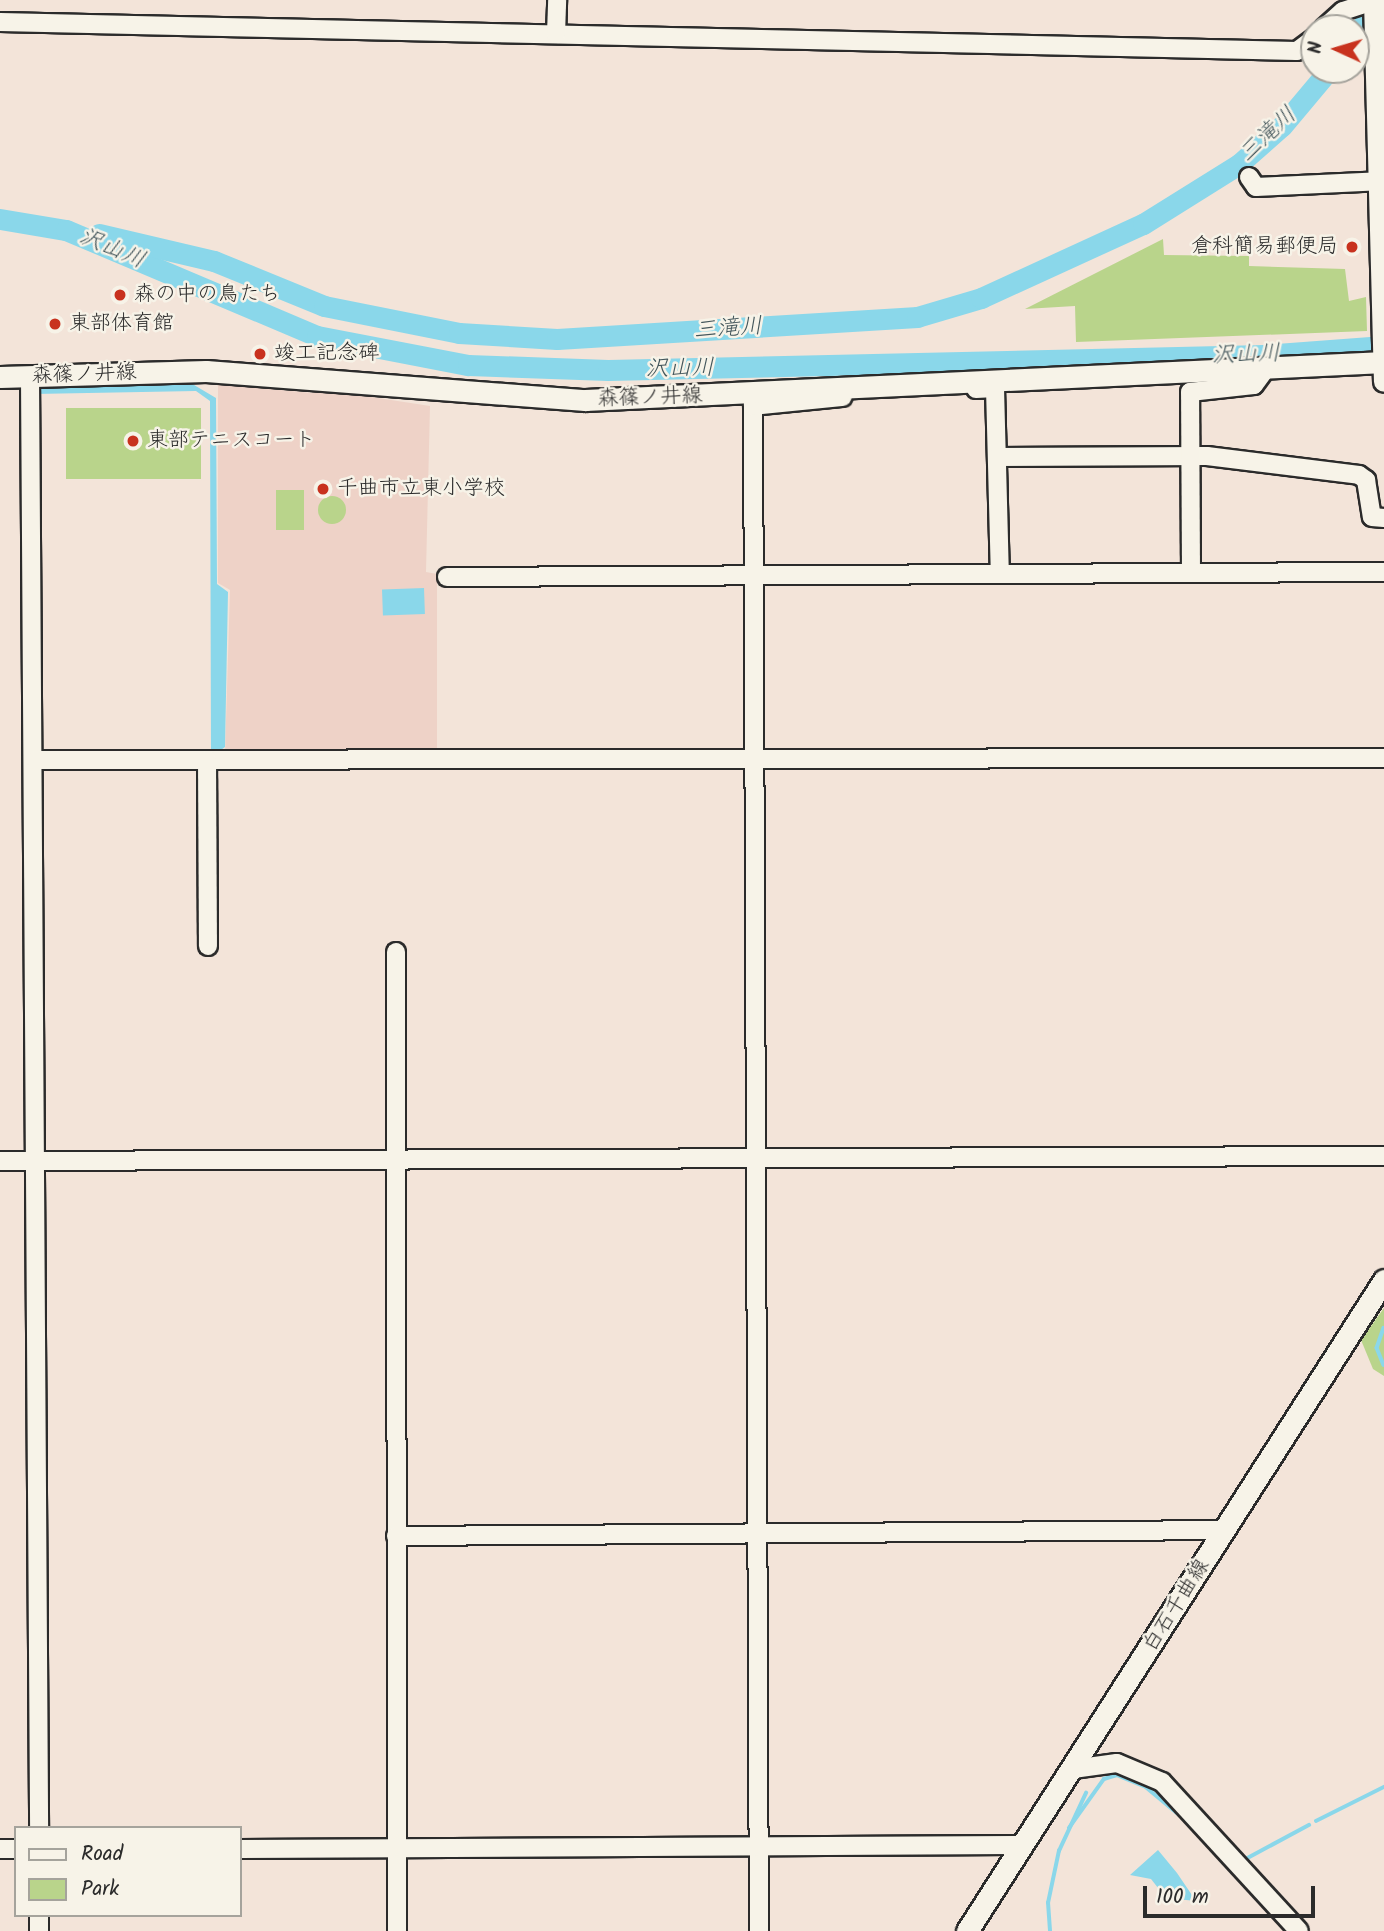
<!DOCTYPE html>
<meta charset="utf-8">
<style>
body{margin:0}
#map{position:relative;width:1384px;height:1931px;overflow:hidden;background:#f3e4d9;font-family:Kalam,"Klee One",sans-serif}
div>[style]{position:absolute}
.built>*{inset:0;background:#eed2c7}
.green>*{inset:0;background:#b9d48b;transform-origin:0 0}
.round{border-radius:50%}
.water>*{inset:0;background:#8ad7ea;transform-origin:0 0}
.stream>*{height:3.5px;margin:-1.75px;padding:0 1.75px;transform-origin:1.75px;border-radius:1.75px;background:#8ad7ea}
.river>*{height:21px;margin:-10.5px;padding:0 10.5px;transform-origin:10.5px;border-radius:10.5px;background:#8ad7ea}
.roads{filter:drop-shadow(2px 0 #2b2b2b) drop-shadow(-2px 0 #2b2b2b) drop-shadow(0 2px #2b2b2b) drop-shadow(0 -2px #2b2b2b)}
.minor>*{height:18px;margin:-9px;padding:0 9px;transform-origin:9px;border-radius:9px;background:#f7f3e8}
.major>*{height:21px;margin:-10.5px;padding:0 10.5px;transform-origin:10.5px;border-radius:10.5px;background:#f7f3e8}
.dots>*{width:19px;height:19px;translate:-50% -50%;box-sizing:border-box;border:4px solid #f7f3e8;border-radius:50%}
span{translate:-50% -50%;white-space:nowrap;text-align:center;line-height:1.15;-webkit-text-stroke:5px #f7f3e8;paint-order:stroke}
.poi-label{font-size:21px;color:#2b2b2b}
.right{translate:-100% -50%;text-align:right}
.left{translate:0 -50%;text-align:left}
.street-label{font-size:21px;color:#2b2b2b}
.water-label{font-size:23px;color:#43565b;font-style:italic}
.legend{position:absolute;left:14px;top:1826px;width:228px;height:91px;box-sizing:border-box;background:#f7f3e8;border:2px solid #a5a39c;margin:0;padding:9px 12px;list-style:none;font-size:21px;color:#2b2b2b}
.legend li{display:flex;align-items:center;gap:14px;height:35px}
.legend b{width:35px;border:2px solid #a5a39c}
.north{position:absolute;left:1300px;top:14px;width:70px;height:70px;box-sizing:border-box;background:#f7f3e8;border:2px solid #a5a39c;border-radius:50%;rotate:274deg;font-size:19px;font-weight:700;line-height:28px;text-align:center;color:#2b2b2b}
.north::after{content:'';display:block;margin:auto;width:24px;height:32px;background:#c8321e;clip-path:polygon(50% 0,100% 100%,50% 72%,0 100%)}
.scale{position:absolute;left:1143px;top:1886px;width:172px;height:32px;box-sizing:border-box;border:4px solid #2b2b2b;border-top:0;padding-left:9px;font-size:21px;line-height:24px;white-space:nowrap;color:#2b2b2b;-webkit-text-stroke:5px #f7f3e8;paint-order:stroke}
</style>
<div id="map">
<div class="built">
<i style="clip-path:polygon(218px 384px,312px 393px,313px 388px,430px 406px,426px 572px,437px 574px,437px 751px,225px 755px,230px 590px,218px 583px)"></i>
</div>
<div class="green">
<i style="clip-path:polygon(1163px 239px,1164px 255px,1249px 256px,1249px 266px,1345px 269px,1349px 301px,1366px 297px,1367px 331px,1076px 342px,1075px 306px,1025px 309px)"></i>
<i style="left:66px;top:408px;width:135px;height:71px"></i>
<i style="left:276px;top:490px;width:28px;height:40px"></i>
<i class="round" style="left:318px;top:496px;width:28px;height:28px"></i>
<i style="clip-path:polygon(1384px 1308px,1384px 1376px,1373px 1369px,1361px 1340px)"></i>
</div>
<div class="water">
<i style="clip-path:polygon(189px 382px,216px 398px,217px 584px,228px 592px,225px 747px,211px 757px,210px 401px,196px 391px,34px 394px,45px 386px)"></i>
<i style="left:424px;top:588px;width:26px;height:42px;rotate:88deg"></i>
<i style="clip-path:polygon(1158px 1850px,1177px 1873px,1196px 1901px,1166px 1898px,1151px 1879px,1130px 1875px)"></i>
</div>
<div class="stream">
<i style="left:1384px;top:1328px;width:21px;rotate:109deg"></i>
<i style="left:1377px;top:1348px;width:18px;rotate:68deg"></i>
<i style="left:1316px;top:1821px;width:76px;rotate:-26.6deg"></i>
<i style="left:1069px;top:1828px;width:60px;rotate:-54.5deg"></i>
<i style="left:1104px;top:1779px;width:14px;rotate:-17deg"></i>
<i style="left:1117px;top:1775px;width:31px;rotate:22deg"></i>
<i style="left:1146px;top:1787px;width:53px;rotate:39.7deg"></i>
<i style="left:1242px;top:1861px;width:76px;rotate:-28.2deg"></i>
<i style="left:1050px;top:1931px;width:28px;rotate:-94deg"></i>
<i style="left:1048px;top:1903px;width:53px;rotate:-78.1deg"></i>
<i style="left:1059px;top:1851px;width:64px;rotate:-65deg"></i>
</div>
<div class="river">
<i style="left:1356px;top:35px;width:40px;rotate:-55.1deg"></i>
<i style="left:0;top:219px;width:67px;rotate:9.5deg"></i>
<i style="left:66px;top:230px;width:272px;rotate:22.9deg"></i>
<i style="left:317px;top:336px;width:154px;rotate:10.9deg"></i>
<i style="left:468px;top:365px;width:140px;rotate:2deg"></i>
<i style="left:608px;top:370px;width:656px;rotate:-1.31deg"></i>
<i style="left:1264px;top:355px;width:120px;rotate:-4.3deg"></i>
<i style="left:99px;top:234px;width:118px;rotate:13.2deg"></i>
<i style="left:214px;top:261px;width:119px;rotate:22.2deg"></i>
<i style="left:324px;top:306px;width:138px;rotate:11.3deg"></i>
<i style="left:459px;top:333px;width:98px;rotate:3.5deg"></i>
<i style="left:557px;top:339px;width:361px;rotate:-3.5deg"></i>
<i style="left:917px;top:317px;width:67px;rotate:-16.5deg"></i>
<i style="left:981px;top:298px;width:178px;rotate:-24.6deg"></i>
<i style="left:1143px;top:224px;width:113px;rotate:-32deg"></i>
<i style="left:1239px;top:164px;width:57px;rotate:-41.5deg"></i>
<i style="left:1282px;top:126px;width:73px;rotate:-50deg"></i>
</div>
<div class="roads">
<div class="minor">
<i style="left:0;top:22px;width:1297px;rotate:1.28deg"></i>
<i style="left:1297px;top:51px;width:21px;rotate:-37deg"></i>
<i style="left:1324px;top:28px;width:25px;rotate:-42deg"></i>
<i style="left:1343px;top:11px;width:33px;rotate:-18deg"></i>
<i style="left:556px;top:34px;width:34px;rotate:-88deg"></i>
<i style="left:1249px;top:177px;width:12px;rotate:55deg"></i>
<i style="left:1256px;top:187px;width:128px;rotate:-2.7deg"></i>
<i style="left:30px;top:377px;width:1451px;rotate:89.64deg"></i>
<i style="left:976px;top:389px;width:19px;rotate:-3deg"></i>
<i style="left:995px;top:388px;width:186px;rotate:88.5deg"></i>
<i style="left:753px;top:393px;width:1538px;rotate:89.78deg"></i>
<i style="left:753px;top:406px;width:90px;rotate:-5.7deg"></i>
<i style="left:997px;top:457px;width:210px;rotate:-0.3deg"></i>
<i style="left:1207px;top:456px;width:153px;rotate:7.1deg"></i>
<i style="left:1359px;top:475px;width:9px;rotate:36deg"></i>
<i style="left:1366px;top:480px;width:37px;rotate:81deg"></i>
<i style="left:1372px;top:517px;width:12px;rotate:5deg"></i>
<i style="left:1191px;top:572px;width:180px;rotate:-90.3deg"></i>
<i style="left:1190px;top:392px;width:64px;rotate:-6.2deg"></i>
<i style="left:1254px;top:385px;width:19px;rotate:-54deg"></i>
<i style="left:447px;top:577px;width:937px;rotate:-0.31deg"></i>
<i style="left:36px;top:760px;width:1348px;rotate:-0.09deg"></i>
<i style="left:207px;top:760px;width:186px;rotate:89.7deg"></i>
<i style="left:396px;top:952px;width:979px;rotate:89.94deg"></i>
<i style="left:0;top:1161px;width:1384px;rotate:-0.21deg"></i>
<i style="left:396px;top:1536px;width:830px;rotate:-0.41deg"></i>
<i style="left:1073px;top:1769px;width:44px;rotate:-7.8deg"></i>
<i style="left:1117px;top:1763px;width:49px;rotate:22.9deg"></i>
<i style="left:1162px;top:1782px;width:202px;rotate:47.4deg"></i>
<i style="left:0;top:1849px;width:16px"></i>
<i style="left:240px;top:1849px;width:782px;rotate:-0.29deg"></i>
<i style="left:39px;top:1931px;width:16px;rotate:-90deg"></i>
</div>
<div class="major">
<i style="left:1374px;top:0;width:381px;rotate:88.5deg"></i>
<i style="left:0;top:377px;width:206px;rotate:-1.7deg"></i>
<i style="left:206px;top:371px;width:380px;rotate:4.4deg"></i>
<i style="left:585px;top:400px;width:800px;rotate:-2.72deg"></i>
<i style="left:967px;top:1931px;width:773px;rotate:-57.36deg"></i>
</div>
</div>
<div class="dots">
<i style="left:1352px;top:247px;background:#c8321e"></i>
<i style="left:120px;top:295px;background:#c8321e"></i>
<i style="left:55px;top:324px;background:#c8321e"></i>
<i style="left:260px;top:354px;background:#c8321e"></i>
<i style="left:133px;top:441px;background:#c8321e"></i>
<i style="left:323px;top:489px;background:#c8321e"></i>
</div>
<div class="poi-label">
<span class="right" style="left:1338px;top:247px">倉科簡易郵便局</span>
<span class="left" style="left:134px;top:295px">森の中の鳥たち</span>
<span class="left" style="left:69px;top:324px">東部体育館</span>
<span class="left" style="left:274px;top:354px">竣工記念碑</span>
<span class="left" style="left:147px;top:441px">東部テニスコート</span>
<span class="left" style="left:337px;top:489px">千曲市立東小学校</span>
</div>
<div class="street-label">
<span style="left:84px;top:375px;rotate:-2deg">森篠ノ井線</span>
<span style="left:650px;top:398px;rotate:-2deg">森篠ノ井線</span>
<span style="left:1177px;top:1606px;rotate:-58deg">白石千曲線</span>
</div>
<div class="water-label">
<span style="left:1268px;top:135px;rotate:-43deg">三滝川</span>
<span style="left:112px;top:249px;rotate:23deg">沢山川</span>
<span style="left:728px;top:329px;rotate:-4deg">三滝川</span>
<span style="left:1246px;top:355px;rotate:-2deg">沢山川</span>
<span style="left:680px;top:369px;rotate:-1deg">沢山川</span>
</div>
<ul class="legend">
<li><b style="height:9px;background:#f7f3e8"></b>Road</li>
<li><b style="height:19px;background:#b9d48b"></b>Park</li>
</ul>
<div class="north">N</div>
<div class="scale">100 m</div>
</div>
